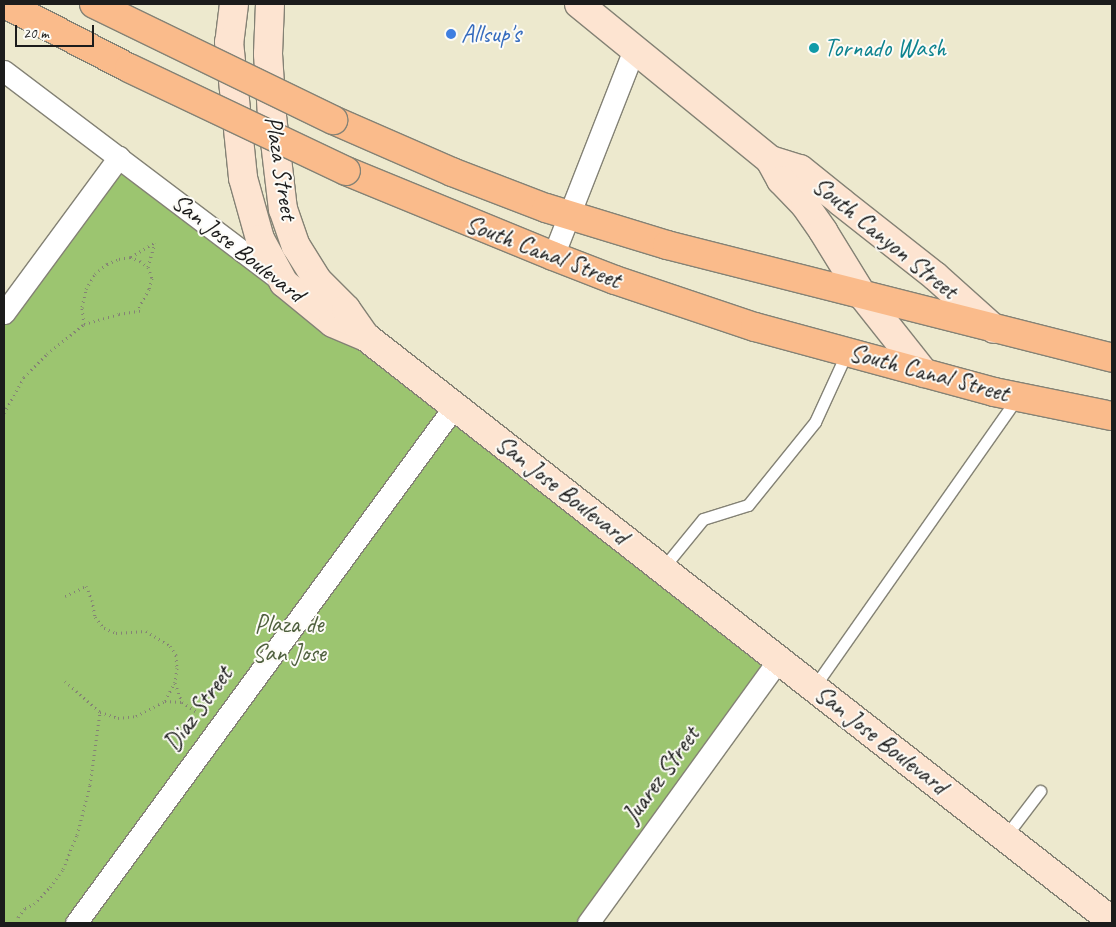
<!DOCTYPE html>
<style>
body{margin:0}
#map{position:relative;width:1116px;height:927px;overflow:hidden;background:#ede9ce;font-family:Caveat,sans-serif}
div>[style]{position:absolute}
.green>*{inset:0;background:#9cc570}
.path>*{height:3px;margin-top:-1.5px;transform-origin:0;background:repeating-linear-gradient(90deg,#848275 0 1px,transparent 0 5px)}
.roads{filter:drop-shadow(1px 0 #848275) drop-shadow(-1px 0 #848275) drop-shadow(0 1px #848275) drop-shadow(0 -1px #848275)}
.lane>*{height:11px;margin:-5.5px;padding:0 5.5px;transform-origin:5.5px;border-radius:5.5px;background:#fff}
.street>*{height:21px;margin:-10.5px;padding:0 10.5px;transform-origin:10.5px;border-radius:10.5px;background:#fff}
.secondary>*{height:28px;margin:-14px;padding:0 14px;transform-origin:14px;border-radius:14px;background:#fde4d1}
.highway>*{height:28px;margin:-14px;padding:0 14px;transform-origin:14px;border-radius:14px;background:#fabb8b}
.bridges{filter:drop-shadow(1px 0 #848275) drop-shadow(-1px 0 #848275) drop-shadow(0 1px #848275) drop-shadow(0 -1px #848275)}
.highway-bridge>*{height:28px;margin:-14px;padding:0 14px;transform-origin:14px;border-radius:14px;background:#fabb8b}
.dots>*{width:14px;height:14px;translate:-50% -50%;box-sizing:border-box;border:2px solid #fdfcf7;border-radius:50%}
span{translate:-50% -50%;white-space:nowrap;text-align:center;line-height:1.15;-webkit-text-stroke:4px #fdfcf7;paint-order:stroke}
.shop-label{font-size:25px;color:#366cbe}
.left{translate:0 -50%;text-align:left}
.culture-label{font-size:25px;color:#0d838f}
.street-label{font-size:25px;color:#1c1c1c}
.park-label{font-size:25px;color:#4f603e}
.frame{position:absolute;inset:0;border:5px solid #1c1c1c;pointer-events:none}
.scale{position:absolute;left:15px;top:25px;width:79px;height:22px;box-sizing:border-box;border:2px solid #1c1c1c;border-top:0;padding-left:6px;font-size:15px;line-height:18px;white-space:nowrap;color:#1c1c1c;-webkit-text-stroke:4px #fdfcf7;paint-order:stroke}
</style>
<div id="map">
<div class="green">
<i style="clip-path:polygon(119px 157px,779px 659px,588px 923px,4px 923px,4px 313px)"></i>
</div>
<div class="path">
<i style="left:131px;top:257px;width:28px;rotate:-32deg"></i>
<i style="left:148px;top:267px;width:25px;rotate:-74deg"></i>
<i style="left:84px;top:324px;width:17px;rotate:-97deg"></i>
<i style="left:82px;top:307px;width:18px;rotate:-77deg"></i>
<i style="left:86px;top:289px;width:17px;rotate:-59deg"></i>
<i style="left:95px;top:274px;width:16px;rotate:-40deg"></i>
<i style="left:107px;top:264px;width:13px;rotate:-23deg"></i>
<i style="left:119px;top:259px;width:11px;rotate:-10deg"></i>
<i style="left:130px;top:257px;width:11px;rotate:22deg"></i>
<i style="left:140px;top:261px;width:10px;rotate:37deg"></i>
<i style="left:148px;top:267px;width:12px;rotate:70deg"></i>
<i style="left:152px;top:278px;width:11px;rotate:105deg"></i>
<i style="left:149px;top:289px;width:25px;rotate:119deg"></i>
<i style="left:4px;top:413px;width:41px;rotate:-60.9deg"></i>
<i style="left:24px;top:377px;width:33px;rotate:-45deg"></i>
<i style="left:47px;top:354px;width:48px;rotate:-39deg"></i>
<i style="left:84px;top:324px;width:36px;rotate:-16deg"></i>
<i style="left:119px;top:314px;width:25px;rotate:-9deg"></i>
<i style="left:65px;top:596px;width:23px;rotate:-25deg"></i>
<i style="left:86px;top:586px;width:15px;rotate:67deg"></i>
<i style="left:92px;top:600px;width:17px;rotate:80deg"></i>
<i style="left:95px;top:617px;width:14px;rotate:51deg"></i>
<i style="left:104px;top:628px;width:13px;rotate:23deg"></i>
<i style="left:116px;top:633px;width:30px;rotate:-4deg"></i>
<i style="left:146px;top:631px;width:28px;rotate:32deg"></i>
<i style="left:170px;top:646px;width:11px;rotate:56deg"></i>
<i style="left:176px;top:655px;width:13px;rotate:86deg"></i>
<i style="left:177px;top:668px;width:14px;rotate:98deg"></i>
<i style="left:175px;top:682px;width:21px;rotate:118deg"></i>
<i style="left:65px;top:681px;width:47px;rotate:41.5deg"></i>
<i style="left:100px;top:712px;width:19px;rotate:18deg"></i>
<i style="left:118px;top:718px;width:18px;rotate:-6deg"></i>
<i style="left:136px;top:716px;width:33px;rotate:-27deg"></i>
<i style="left:165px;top:701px;width:17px;rotate:3deg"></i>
<i style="left:182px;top:702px;width:18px;rotate:34deg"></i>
<i style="left:175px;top:683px;width:20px;rotate:70deg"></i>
<i style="left:18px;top:923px;width:6px;rotate:-90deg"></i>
<i style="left:18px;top:917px;width:11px;rotate:-52deg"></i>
<i style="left:25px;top:908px;width:10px;rotate:-24deg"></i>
<i style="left:34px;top:904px;width:23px;rotate:-47deg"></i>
<i style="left:50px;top:887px;width:22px;rotate:-54deg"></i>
<i style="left:63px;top:869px;width:37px;rotate:-68deg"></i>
<i style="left:77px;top:835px;width:52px;rotate:-75.4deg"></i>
<i style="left:90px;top:785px;width:74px;rotate:-82.2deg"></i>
</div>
<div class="roads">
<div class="lane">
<i style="left:663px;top:568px;width:63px;rotate:-50.8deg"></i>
<i style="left:703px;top:519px;width:47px;rotate:-17.3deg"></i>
<i style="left:748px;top:505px;width:107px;rotate:-51.1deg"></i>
<i style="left:815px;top:422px;width:77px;rotate:-65.4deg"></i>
<i style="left:814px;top:687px;width:353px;rotate:-54.9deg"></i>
<i style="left:1005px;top:837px;width:58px;rotate:-52.7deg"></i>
</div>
<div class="street">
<i style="left:4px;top:71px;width:345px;rotate:37.1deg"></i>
<i style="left:553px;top:256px;width:222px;rotate:-68.6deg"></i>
<i style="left:4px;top:313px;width:194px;rotate:-53.6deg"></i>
<i style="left:76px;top:923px;width:640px;rotate:-53.78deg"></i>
<i style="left:588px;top:923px;width:326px;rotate:-54.1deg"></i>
</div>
<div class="secondary">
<i style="left:234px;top:4px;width:38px;rotate:97deg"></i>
<i style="left:229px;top:42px;width:137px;rotate:84.1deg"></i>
<i style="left:243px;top:178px;width:63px;rotate:74.4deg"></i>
<i style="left:260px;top:239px;width:50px;rotate:61.4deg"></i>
<i style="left:284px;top:283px;width:63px;rotate:39.2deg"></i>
<i style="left:333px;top:323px;width:36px;rotate:23deg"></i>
<i style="left:366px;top:337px;width:947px;rotate:38.06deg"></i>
<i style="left:270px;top:4px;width:50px;rotate:92.3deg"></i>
<i style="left:268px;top:54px;width:62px;rotate:86.3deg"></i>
<i style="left:272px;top:116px;width:94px;rotate:83.3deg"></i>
<i style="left:283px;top:209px;width:39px;rotate:71deg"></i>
<i style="left:296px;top:246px;width:40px;rotate:58deg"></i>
<i style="left:317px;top:280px;width:41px;rotate:45deg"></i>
<i style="left:346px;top:309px;width:33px;rotate:55deg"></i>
<i style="left:579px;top:4px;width:247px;rotate:39.2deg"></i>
<i style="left:770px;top:160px;width:31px;rotate:17deg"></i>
<i style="left:800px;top:169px;width:53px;rotate:38.8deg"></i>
<i style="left:841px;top:202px;width:120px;rotate:38.2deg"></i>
<i style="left:935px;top:276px;width:79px;rotate:41.9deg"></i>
<i style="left:770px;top:160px;width:23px;rotate:61deg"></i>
<i style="left:781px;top:180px;width:35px;rotate:46deg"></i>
<i style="left:805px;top:205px;width:32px;rotate:55deg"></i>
<i style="left:823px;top:231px;width:76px;rotate:58.4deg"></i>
<i style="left:863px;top:296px;width:98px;rotate:51.6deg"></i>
</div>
<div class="highway">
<i style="left:333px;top:120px;width:130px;rotate:23.6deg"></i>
<i style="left:452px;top:172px;width:101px;rotate:21deg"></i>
<i style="left:546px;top:208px;width:127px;rotate:17deg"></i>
<i style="left:667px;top:245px;width:459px;rotate:14.2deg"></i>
<i style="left:346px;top:171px;width:224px;rotate:22.3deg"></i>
<i style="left:553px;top:256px;width:66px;rotate:21.2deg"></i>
<i style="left:615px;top:280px;width:148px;rotate:18.6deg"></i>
<i style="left:755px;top:327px;width:248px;rotate:15.2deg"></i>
<i style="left:994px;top:392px;width:120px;rotate:11.5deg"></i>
</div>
</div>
<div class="bridges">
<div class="highway-bridge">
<i style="left:5px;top:4px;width:140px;rotate:27.3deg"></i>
<i style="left:129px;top:68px;width:240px;rotate:25.4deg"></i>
<i style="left:94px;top:4px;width:266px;rotate:25.9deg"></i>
</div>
</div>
<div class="dots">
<i style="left:451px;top:34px;background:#3f7fe0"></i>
<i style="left:814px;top:48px;background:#0f9aa8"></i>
</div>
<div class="shop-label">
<span class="left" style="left:461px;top:34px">Allsup's</span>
</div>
<div class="culture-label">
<span class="left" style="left:824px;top:48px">Tornado Wash</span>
</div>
<div class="street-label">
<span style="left:281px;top:168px;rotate:81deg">Plaza Street</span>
<span style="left:885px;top:238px;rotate:39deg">South Canyon Street</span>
<span style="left:238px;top:248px;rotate:38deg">San Jose Boulevard</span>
<span style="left:543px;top:252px;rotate:21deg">South Canal Street</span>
<span style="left:929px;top:373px;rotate:15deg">South Canal Street</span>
<span style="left:562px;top:490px;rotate:38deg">San Jose Boulevard</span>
<span style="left:198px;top:709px;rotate:-54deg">Diaz Street</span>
<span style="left:881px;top:740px;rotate:38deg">San Jose Boulevard</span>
<span style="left:661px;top:775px;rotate:-54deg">Juarez Street</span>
</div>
<div class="park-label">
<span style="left:289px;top:639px">Plaza de<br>San Jose</span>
</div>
<div class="frame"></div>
<div class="scale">20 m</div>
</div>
